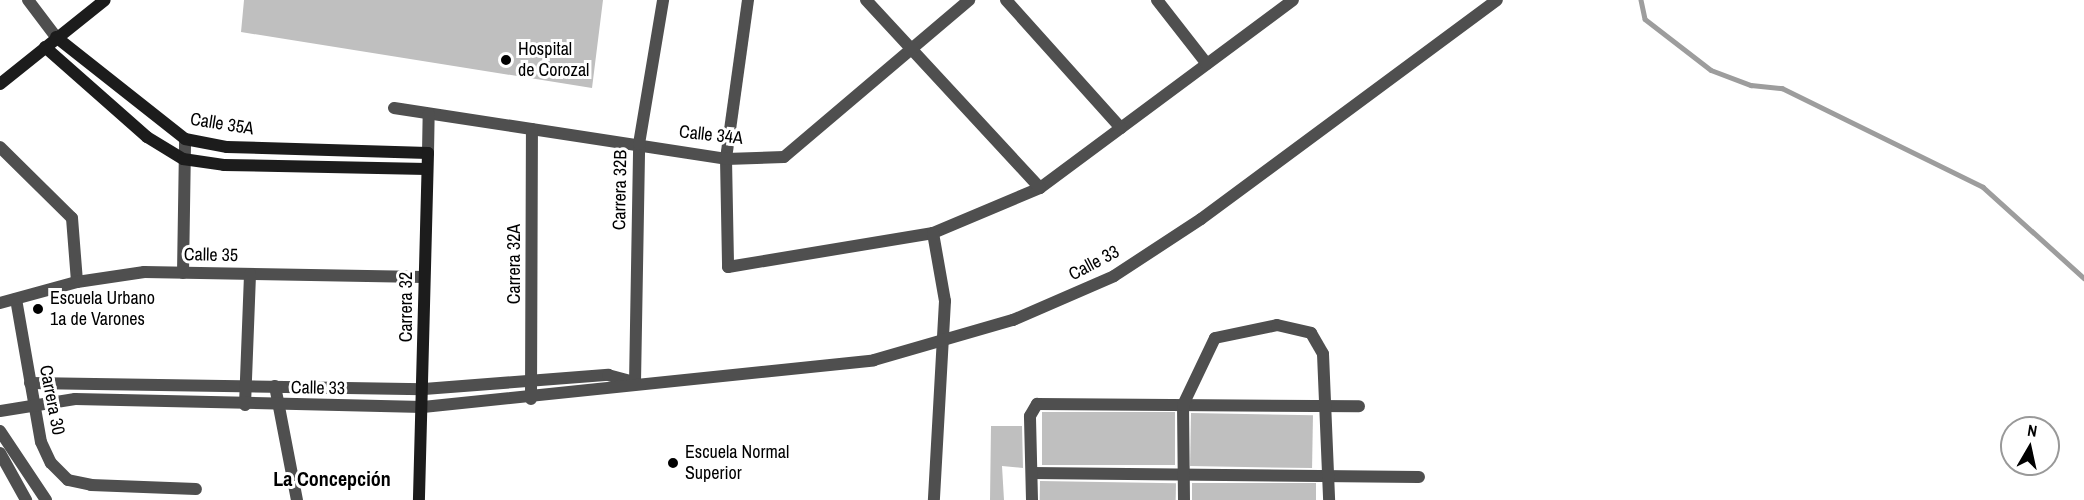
<!DOCTYPE html>
<meta charset="utf-8">
<style>
body{margin:0}
#map{position:relative;width:2084px;height:500px;overflow:hidden;background:#fff;font-family:"Archivo Narrow",sans-serif}
div>[style]{position:absolute}
.stream>*{height:4.5px;margin:-2.25px;padding:0 2.25px;transform-origin:2.25px;border-radius:2.25px;background:#9d9d9d}
.building>*{inset:0;background:#bfbfbf;transform-origin:0 0}
.street>*{height:12px;margin:-6px;padding:0 6px;transform-origin:6px;border-radius:6px;background:#4f4f4f}
.secondary>*{height:12px;margin:-6px;padding:0 6px;transform-origin:6px;border-radius:6px;background:#1c1c1c}
.dots>*{width:16px;height:16px;translate:-50% -50%;box-sizing:border-box;border:3px solid #fff;border-radius:50%}
span{translate:-50% -50%;white-space:nowrap;text-align:center;line-height:1.15;-webkit-text-stroke:6px #fff;paint-order:stroke}
.poi-label{font-size:18px;color:#000}
.left{translate:0 -50%;text-align:left}
.street-label{font-size:18px;color:#000}
.neighbourhood-label{font-size:20px;color:#000;font-weight:700}
.north{position:absolute;left:2000px;top:416px;width:60px;height:60px;box-sizing:border-box;background:#fff;border:2px solid #999;border-radius:50%;rotate:9deg;font-size:16px;font-weight:700;line-height:24px;text-align:center;color:#000}
.north::after{content:'';display:block;margin:auto;width:21px;height:27px;background:#000;clip-path:polygon(50% 0,100% 100%,50% 72%,0 100%)}
</style>
<div id="map">
<div class="stream">
<i style="left:1641px;top:0;width:19px;rotate:78deg"></i>
<i style="left:1645px;top:19px;width:83px;rotate:37.7deg"></i>
<i style="left:1711px;top:70px;width:43px;rotate:20.6deg"></i>
<i style="left:1751px;top:85px;width:31px;rotate:6deg"></i>
<i style="left:1782px;top:88px;width:224px;rotate:26.2deg"></i>
<i style="left:1983px;top:187px;width:136px;rotate:42deg"></i>
</div>
<div class="building">
<i style="clip-path:polygon(244px 0,603px 0,592px 88px,241px 32px)"></i>
<i style="left:1042px;top:412px;width:133px;height:53px"></i>
<i style="left:1191px;top:413px;width:122px;height:53px;rotate:1deg"></i>
<i style="clip-path:polygon(991px 426px,1022px 426px,1023px 468px,1002px 466px,1004px 500px,990px 500px)"></i>
<i style="left:1040px;top:481px;width:136px;height:19px;rotate:1deg"></i>
<i style="left:1192px;top:483px;width:124px;height:17px"></i>
</div>
<div class="street">
<i style="left:28px;top:0;width:46px;rotate:52.9deg"></i>
<i style="left:748px;top:0;width:161px;rotate:97.9deg"></i>
<i style="left:726px;top:159px;width:108px;rotate:88.9deg"></i>
<i style="left:728px;top:267px;width:208px;rotate:-9.4deg"></i>
<i style="left:933px;top:233px;width:116px;rotate:-22.8deg"></i>
<i style="left:1040px;top:188px;width:315px;rotate:-36.6deg"></i>
<i style="left:866px;top:0;width:256px;rotate:47.2deg"></i>
<i style="left:1006px;top:0;width:172px;rotate:48.1deg"></i>
<i style="left:1157px;top:0;width:81px;rotate:52deg"></i>
<i style="left:394px;top:108px;width:336px;rotate:8.7deg"></i>
<i style="left:726px;top:159px;width:58px;rotate:-2deg"></i>
<i style="left:784px;top:157px;width:243px;rotate:-40.3deg"></i>
<i style="left:0;top:147px;width:101px;rotate:44.6deg"></i>
<i style="left:72px;top:218px;width:64px;rotate:85.5deg"></i>
<i style="left:428px;top:153px;width:39px;rotate:-89deg"></i>
<i style="left:933px;top:233px;width:69px;rotate:80deg"></i>
<i style="left:945px;top:301px;width:199px;rotate:93.2deg"></i>
<i style="left:183px;top:273px;width:134px;rotate:-89.1deg"></i>
<i style="left:16px;top:299px;width:145px;rotate:80.1deg"></i>
<i style="left:41px;top:442px;width:23px;rotate:65deg"></i>
<i style="left:51px;top:463px;width:24px;rotate:45deg"></i>
<i style="left:68px;top:480px;width:24px;rotate:12deg"></i>
<i style="left:91px;top:485px;width:105px;rotate:2.2deg"></i>
<i style="left:0;top:303px;width:80px;rotate:-15.3deg"></i>
<i style="left:77px;top:282px;width:68px;rotate:-8.5deg"></i>
<i style="left:144px;top:272px;width:280px;rotate:1deg"></i>
<i style="left:30px;top:383px;width:394px;rotate:0.9deg"></i>
<i style="left:424px;top:389px;width:185px;rotate:-4.4deg"></i>
<i style="left:608px;top:375px;width:27px;rotate:15deg"></i>
<i style="left:635px;top:383px;width:239px;rotate:-89deg"></i>
<i style="left:639px;top:144px;width:146px;rotate:-80.5deg"></i>
<i style="left:275px;top:386px;width:116px;rotate:79.1deg"></i>
<i style="left:531px;top:399px;width:270px;rotate:-89.8deg"></i>
<i style="left:245px;top:405px;width:131px;rotate:-87.8deg"></i>
<i style="left:0;top:411px;width:76px;rotate:-9.1deg"></i>
<i style="left:75px;top:399px;width:348px;rotate:1.3deg"></i>
<i style="left:423px;top:407px;width:453px;rotate:-5.9deg"></i>
<i style="left:874px;top:360px;width:145px;rotate:-16.1deg"></i>
<i style="left:1013px;top:320px;width:110px;rotate:-23.5deg"></i>
<i style="left:1114px;top:276px;width:104px;rotate:-33.2deg"></i>
<i style="left:1201px;top:219px;width:368px;rotate:-36.5deg"></i>
<i style="left:0;top:431px;width:83px;rotate:56.3deg"></i>
<i style="left:0;top:453px;width:54px;rotate:61deg"></i>
<i style="left:1032px;top:473px;width:387px;rotate:0.6deg"></i>
<i style="left:1032px;top:500px;width:84px;rotate:-91.4deg"></i>
<i style="left:1030px;top:416px;width:14px;rotate:-60deg"></i>
<i style="left:1037px;top:404px;width:322px;rotate:0.4deg"></i>
<i style="left:1184px;top:500px;width:95px;rotate:-90.6deg"></i>
<i style="left:1183px;top:405px;width:74px;rotate:-64.5deg"></i>
<i style="left:1215px;top:338px;width:63px;rotate:-11.8deg"></i>
<i style="left:1277px;top:325px;width:35px;rotate:13deg"></i>
<i style="left:1311px;top:333px;width:24px;rotate:60deg"></i>
<i style="left:1323px;top:354px;width:146px;rotate:87.6deg"></i>
</div>
<div class="secondary">
<i style="left:56px;top:37px;width:164px;rotate:38.3deg"></i>
<i style="left:185px;top:139px;width:43px;rotate:10.8deg"></i>
<i style="left:227px;top:147px;width:201px;rotate:1.7deg"></i>
<i style="left:428px;top:153px;width:347px;rotate:91.5deg"></i>
<i style="left:45px;top:47px;width:136px;rotate:41.4deg"></i>
<i style="left:147px;top:137px;width:42px;rotate:31.4deg"></i>
<i style="left:183px;top:159px;width:41px;rotate:8.3deg"></i>
<i style="left:224px;top:165px;width:203px;rotate:1.1deg"></i>
<i style="left:0;top:84px;width:134px;rotate:-38.7deg"></i>
</div>
<div class="dots">
<i style="left:506px;top:60px;background:#000"></i>
<i style="left:38px;top:309px;background:#000"></i>
<i style="left:673px;top:463px;background:#000"></i>
</div>
<div class="poi-label">
<span class="left" style="left:518px;top:60px">Hospital<br>de Corozal</span>
<span class="left" style="left:50px;top:309px">Escuela Urbano<br>1a de Varones</span>
<span class="left" style="left:685px;top:463px">Escuela Normal<br>Superior</span>
</div>
<div class="street-label">
<span style="left:222px;top:124px;rotate:9deg">Calle 35A</span>
<span style="left:711px;top:135px;rotate:6deg">Calle 34A</span>
<span style="left:620px;top:190px;rotate:-89deg">Carrera 32B</span>
<span style="left:211px;top:255px;rotate:1deg">Calle 35</span>
<span style="left:1094px;top:263px;rotate:-28deg">Calle 33</span>
<span style="left:514px;top:264px;rotate:-90deg">Carrera 32A</span>
<span style="left:406px;top:307px;rotate:-90deg">Carrera 32</span>
<span style="left:318px;top:388px;rotate:1deg">Calle 33</span>
<span style="left:52px;top:400px;rotate:79deg">Carrera 30</span>
</div>
<div class="neighbourhood-label">
<span style="left:332px;top:478px">La Concepción</span>
</div>
<div class="north">N</div>
</div>
